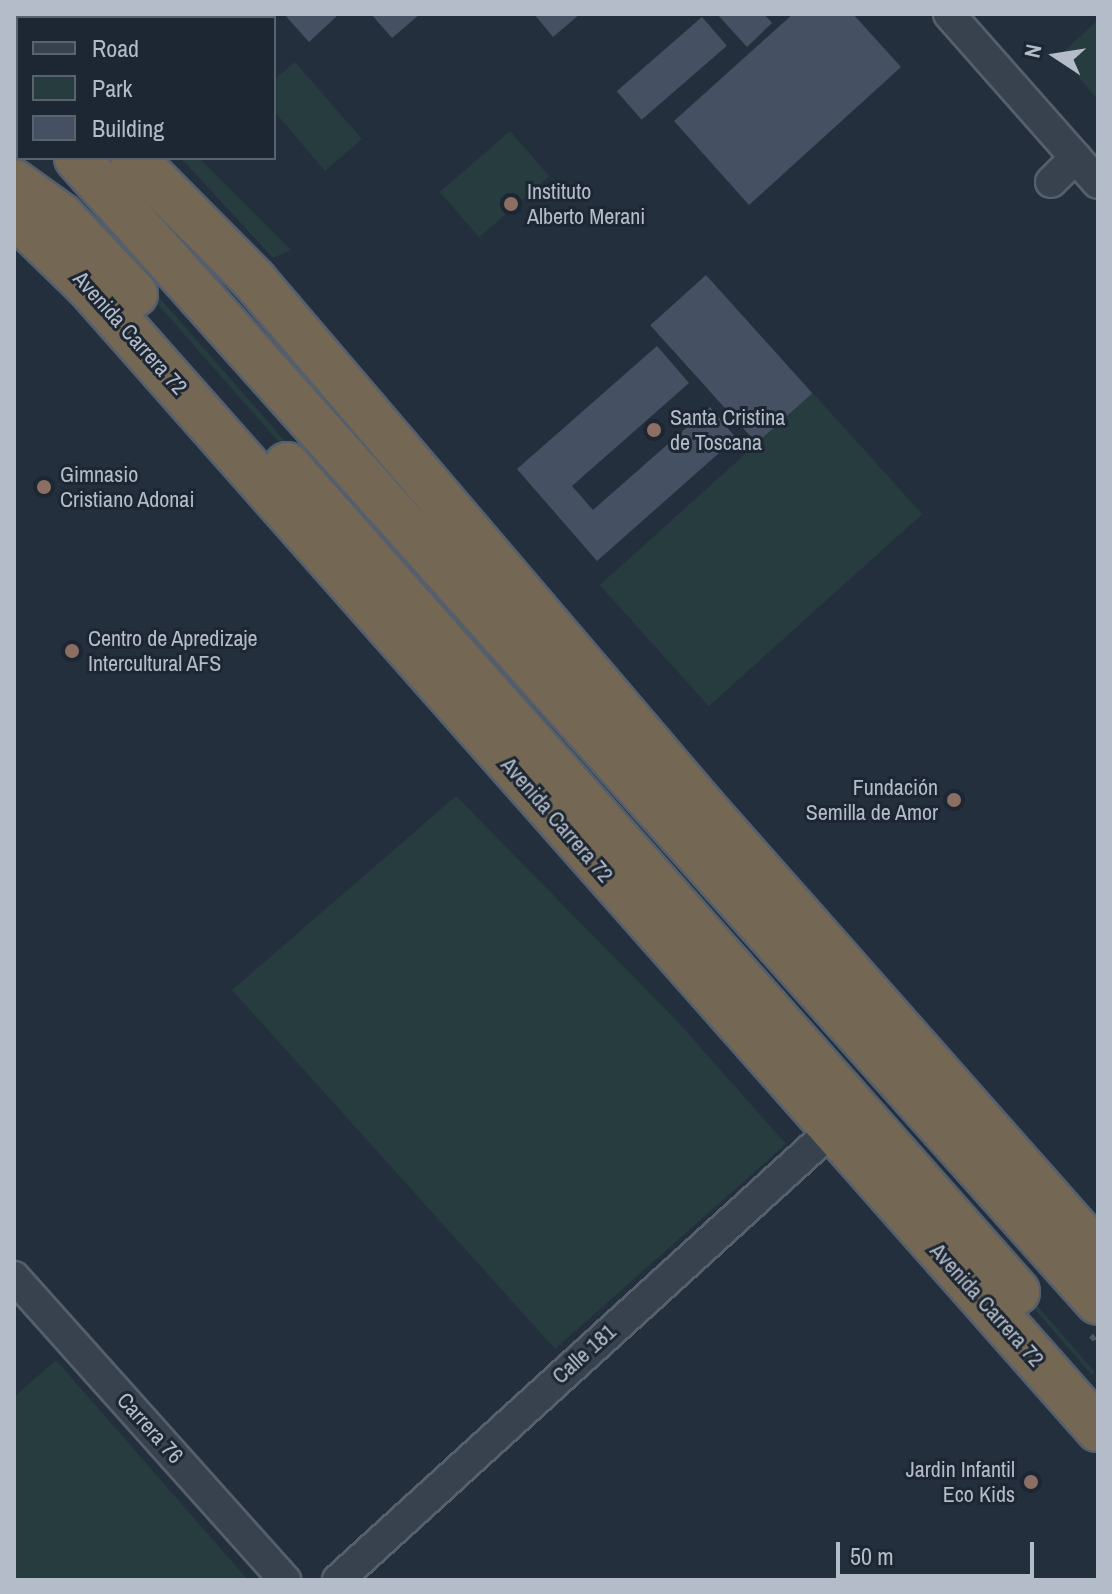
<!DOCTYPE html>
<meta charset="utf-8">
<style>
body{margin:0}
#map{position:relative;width:1112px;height:1594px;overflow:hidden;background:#242f3e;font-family:"Archivo Narrow",sans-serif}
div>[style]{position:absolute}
.green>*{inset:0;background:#263c3f;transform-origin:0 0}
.building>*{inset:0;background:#455162;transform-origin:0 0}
.path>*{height:5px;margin-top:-2.5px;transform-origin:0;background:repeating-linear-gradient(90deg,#44595c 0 6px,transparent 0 12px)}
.roads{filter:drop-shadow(2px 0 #565f6c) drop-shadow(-2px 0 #565f6c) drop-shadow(0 2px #565f6c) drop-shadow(0 -2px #565f6c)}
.minor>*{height:30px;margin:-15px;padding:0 15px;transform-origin:15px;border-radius:15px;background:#38414e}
.highway>*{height:44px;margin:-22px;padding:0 22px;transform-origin:22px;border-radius:22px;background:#746855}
.dots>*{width:22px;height:22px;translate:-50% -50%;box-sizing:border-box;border:4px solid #1d2633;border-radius:50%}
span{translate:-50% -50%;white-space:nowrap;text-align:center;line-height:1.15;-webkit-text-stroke:6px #1d2633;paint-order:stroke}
.poi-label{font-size:22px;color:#b4bcc9}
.left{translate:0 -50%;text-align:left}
.right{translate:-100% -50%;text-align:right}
.street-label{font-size:22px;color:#b4bcc9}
.frame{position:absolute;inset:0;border:16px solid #b4bcc9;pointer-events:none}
.legend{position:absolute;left:16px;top:16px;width:260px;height:144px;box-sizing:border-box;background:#1d2633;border:2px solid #59626f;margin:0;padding:10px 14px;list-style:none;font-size:24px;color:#b4bcc9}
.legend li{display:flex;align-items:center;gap:16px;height:40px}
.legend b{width:40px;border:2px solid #59626f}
.north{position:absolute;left:1016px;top:16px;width:80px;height:80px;-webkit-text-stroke:6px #1d2633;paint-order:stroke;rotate:282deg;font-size:22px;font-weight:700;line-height:32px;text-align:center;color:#b4bcc9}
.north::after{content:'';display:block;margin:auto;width:28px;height:36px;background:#b4bcc9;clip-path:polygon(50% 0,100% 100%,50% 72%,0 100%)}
.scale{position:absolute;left:836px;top:1542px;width:198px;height:36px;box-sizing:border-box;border:4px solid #b4bcc9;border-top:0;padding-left:10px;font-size:24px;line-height:28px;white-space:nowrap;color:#b4bcc9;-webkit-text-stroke:6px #1d2633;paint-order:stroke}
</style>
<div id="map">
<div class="green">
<i style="clip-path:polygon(1098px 20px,1098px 100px,1060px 55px)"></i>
<i style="clip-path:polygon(295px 62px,362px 139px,325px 171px,274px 111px,274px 80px)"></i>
<i style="left:510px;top:131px;width:60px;height:93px;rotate:49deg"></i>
<i style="clip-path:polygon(98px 158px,107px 158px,157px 205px,742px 875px,739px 878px,152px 208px)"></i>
<i style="clip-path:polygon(181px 158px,199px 158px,291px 250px,273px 258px)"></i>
<i style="clip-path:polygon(103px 233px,697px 912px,693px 914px,97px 235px)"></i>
<i style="left:813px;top:393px;width:163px;height:287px;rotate:48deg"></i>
<i style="clip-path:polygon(456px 796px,677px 1021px,786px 1144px,555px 1349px,232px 990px)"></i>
<i style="left:707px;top:926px;width:591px;height:4px;rotate:49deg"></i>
<i style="clip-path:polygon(56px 1360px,248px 1580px,19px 1580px,14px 1574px,14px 1397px)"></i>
</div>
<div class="building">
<i style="clip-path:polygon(284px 14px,339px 14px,309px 42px)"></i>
<i style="clip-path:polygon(371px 14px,420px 14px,392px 38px)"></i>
<i style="clip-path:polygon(534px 14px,580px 14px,553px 37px)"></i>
<i style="clip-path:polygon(717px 14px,764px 14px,772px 23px,747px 47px)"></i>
<i style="clip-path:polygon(793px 14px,853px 14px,901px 67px,749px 205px,674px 121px)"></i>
<i style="left:702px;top:17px;width:38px;height:113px;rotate:49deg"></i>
<i style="left:706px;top:275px;width:159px;height:75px;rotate:48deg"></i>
<i style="clip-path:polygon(657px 346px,689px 383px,572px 486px,593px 510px,710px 407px,736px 438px,597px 561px,517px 469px)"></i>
</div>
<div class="path">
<i style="left:1091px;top:1335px;width:11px;rotate:49deg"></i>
</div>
<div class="roads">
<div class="minor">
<i style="left:949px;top:14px;width:225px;rotate:48.6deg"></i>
<i style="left:1051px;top:182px;width:35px;rotate:-45deg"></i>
<i style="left:14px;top:1277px;width:407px;rotate:48.2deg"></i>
<i style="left:338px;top:1580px;width:668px;rotate:-42.33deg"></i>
</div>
<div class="highway">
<i style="left:14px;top:107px;width:5px;rotate:37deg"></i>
<i style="left:77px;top:158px;width:1533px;rotate:48.25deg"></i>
<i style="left:133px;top:158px;width:172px;rotate:45.2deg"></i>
<i style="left:254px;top:280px;width:694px;rotate:49.56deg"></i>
<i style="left:704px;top:808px;width:595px;rotate:48.54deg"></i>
<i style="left:14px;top:182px;width:57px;rotate:35.7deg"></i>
<i style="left:60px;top:215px;width:109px;rotate:46.5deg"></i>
<i style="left:14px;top:214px;width:105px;rotate:44.2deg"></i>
<i style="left:89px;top:287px;width:1524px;rotate:48.54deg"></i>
<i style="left:287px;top:465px;width:1103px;rotate:48.56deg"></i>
</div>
</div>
<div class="dots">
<i style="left:511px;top:204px;background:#8d6e63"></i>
<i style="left:654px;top:430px;background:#8d6e63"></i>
<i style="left:44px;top:487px;background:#8d6e63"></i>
<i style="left:72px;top:651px;background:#8d6e63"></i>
<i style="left:954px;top:800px;background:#8d6e63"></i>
<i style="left:1031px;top:1482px;background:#8d6e63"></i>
</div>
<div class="poi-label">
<span class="left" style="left:527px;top:204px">Instituto<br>Alberto Merani</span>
<span class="left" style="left:670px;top:430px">Santa Cristina<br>de Toscana</span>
<span class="left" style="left:60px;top:487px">Gimnasio<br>Cristiano Adonai</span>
<span class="left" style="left:88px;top:651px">Centro de Apredizaje<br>Intercultural AFS</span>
<span class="right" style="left:938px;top:800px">Fundación<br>Semilla de Amor</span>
<span class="right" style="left:1015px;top:1482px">Jardin Infantil<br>Eco Kids</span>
</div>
<div class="street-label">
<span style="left:130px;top:333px;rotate:48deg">Avenida Carrera 72</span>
<span style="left:557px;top:820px;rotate:49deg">Avenida Carrera 72</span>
<span style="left:987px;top:1305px;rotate:48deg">Avenida Carrera 72</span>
<span style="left:584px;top:1354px;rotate:-42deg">Calle 181</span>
<span style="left:150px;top:1428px;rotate:48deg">Carrera 76</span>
</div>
<div class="frame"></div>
<ul class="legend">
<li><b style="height:10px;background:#38414e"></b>Road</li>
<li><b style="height:22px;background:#263c3f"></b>Park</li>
<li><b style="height:22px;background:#455162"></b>Building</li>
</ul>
<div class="north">N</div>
<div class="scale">50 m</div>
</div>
